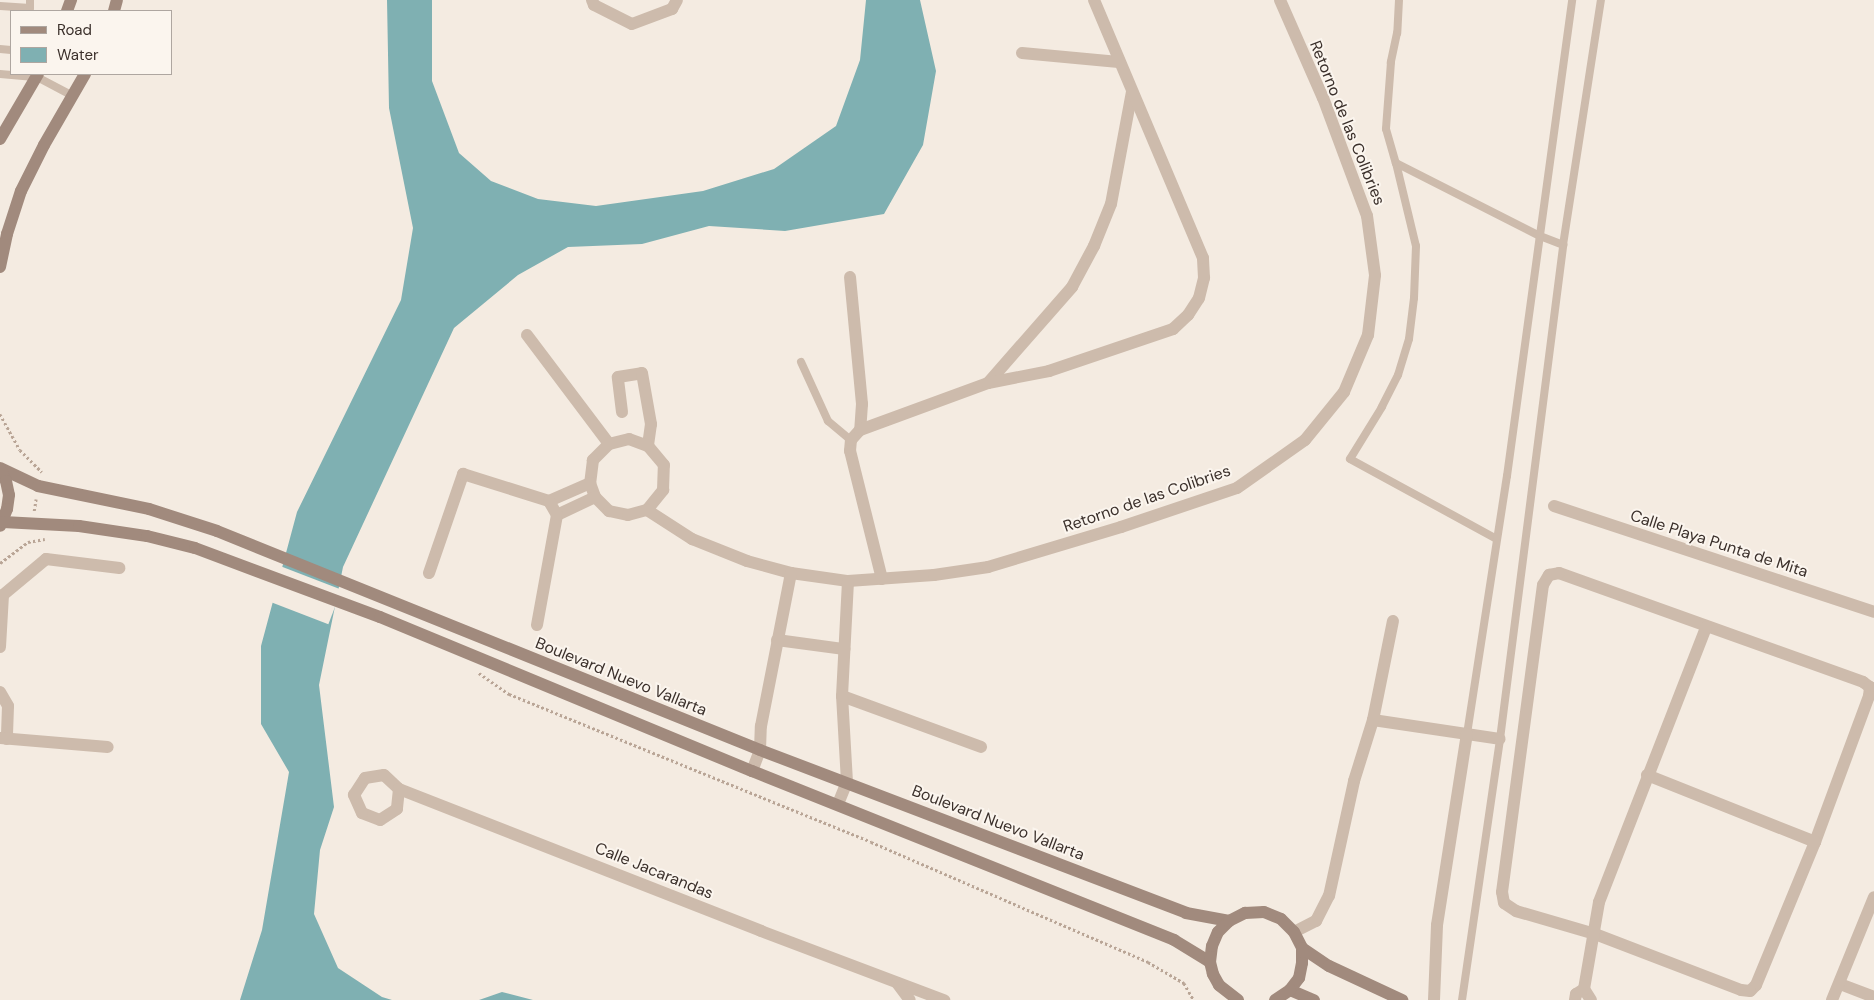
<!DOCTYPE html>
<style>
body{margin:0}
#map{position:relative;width:1874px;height:1000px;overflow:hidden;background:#f4ebe1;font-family:"DM Sans",sans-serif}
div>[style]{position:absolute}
.water>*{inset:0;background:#7fb0b2}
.pier>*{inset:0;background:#f4ebe1;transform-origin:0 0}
.path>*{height:2.5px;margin-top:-1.25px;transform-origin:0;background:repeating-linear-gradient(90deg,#b9a596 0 2.5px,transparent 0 5px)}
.lane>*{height:8px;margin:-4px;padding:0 4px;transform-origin:4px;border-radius:4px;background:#cdbbac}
.street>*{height:12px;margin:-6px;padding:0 6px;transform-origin:6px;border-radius:6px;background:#cdbbac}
.secondary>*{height:12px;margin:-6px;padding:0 6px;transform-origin:6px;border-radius:6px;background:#a18a7d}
span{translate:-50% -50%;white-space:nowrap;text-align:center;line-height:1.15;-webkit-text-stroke:4px #fbf5ee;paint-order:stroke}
.street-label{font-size:16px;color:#3b302b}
.legend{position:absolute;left:10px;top:10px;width:162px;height:65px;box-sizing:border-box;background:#fbf5ee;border:1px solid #aea6a0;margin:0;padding:6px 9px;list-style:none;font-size:15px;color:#3b302b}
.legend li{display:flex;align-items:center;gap:10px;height:25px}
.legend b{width:25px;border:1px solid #aea6a0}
</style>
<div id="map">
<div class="water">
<i style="clip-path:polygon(387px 0,432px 0,432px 81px,459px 153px,491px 181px,538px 199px,596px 206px,703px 191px,774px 169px,836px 126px,860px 60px,866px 0,920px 0,936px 71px,923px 145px,884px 214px,785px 231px,709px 226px,642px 244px,568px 247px,518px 275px,454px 328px,343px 567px,319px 685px,334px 807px,320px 850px,314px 914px,338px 968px,382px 997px,392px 1000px,240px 1000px,262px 930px,289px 772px,261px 724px,261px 646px,297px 512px,401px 300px,413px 228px,389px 108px)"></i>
<i style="clip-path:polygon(502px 992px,533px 1000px,534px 1000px,479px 1000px)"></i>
</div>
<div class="pier">
<i style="left:280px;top:566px;width:66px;height:37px;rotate:21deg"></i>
</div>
<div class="path">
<i style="left:0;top:414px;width:41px;rotate:60.9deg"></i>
<i style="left:20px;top:450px;width:31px;rotate:45deg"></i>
<i style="left:34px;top:511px;width:12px;rotate:-81deg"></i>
<i style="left:0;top:563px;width:35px;rotate:-37deg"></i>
<i style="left:28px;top:542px;width:17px;rotate:-10deg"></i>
<i style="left:479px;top:673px;width:37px;rotate:35deg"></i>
<i style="left:509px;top:694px;width:391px;rotate:22.2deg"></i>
<i style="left:871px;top:842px;width:302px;rotate:23.4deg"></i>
<i style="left:1148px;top:962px;width:42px;rotate:30.3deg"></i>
<i style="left:1184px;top:983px;width:20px;rotate:60deg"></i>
</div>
<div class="lane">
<i style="left:1399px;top:0;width:33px;rotate:93deg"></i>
<i style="left:1397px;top:33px;width:30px;rotate:102deg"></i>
<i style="left:1391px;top:62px;width:67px;rotate:94.3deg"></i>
<i style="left:1386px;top:129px;width:35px;rotate:74deg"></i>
<i style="left:1396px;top:163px;width:85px;rotate:76.5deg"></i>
<i style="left:1416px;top:246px;width:52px;rotate:92.2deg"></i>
<i style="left:1414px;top:298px;width:41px;rotate:97deg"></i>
<i style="left:1409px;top:339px;width:38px;rotate:107deg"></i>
<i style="left:1398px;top:375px;width:36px;rotate:117deg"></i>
<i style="left:1382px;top:407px;width:61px;rotate:121.6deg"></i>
<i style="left:1350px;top:459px;width:167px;rotate:28.6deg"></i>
<i style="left:0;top:6px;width:30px;rotate:4deg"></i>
<i style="left:30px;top:8px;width:8px;rotate:-90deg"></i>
<i style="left:0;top:49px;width:11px;rotate:5deg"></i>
<i style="left:0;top:74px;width:37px;rotate:5deg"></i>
<i style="left:37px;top:77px;width:41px;rotate:27.8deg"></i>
<i style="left:1396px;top:163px;width:161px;rotate:26.9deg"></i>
<i style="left:1540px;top:236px;width:25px;rotate:21deg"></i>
<i style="left:801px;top:362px;width:65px;rotate:65.4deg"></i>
<i style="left:828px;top:421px;width:30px;rotate:40deg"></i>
<i style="left:1467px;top:734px;width:261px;rotate:-81.2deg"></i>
<i style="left:1507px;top:476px;width:480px;rotate:-82.2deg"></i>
<i style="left:1462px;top:1000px;width:264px;rotate:-81.7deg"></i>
<i style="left:1500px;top:739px;width:498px;rotate:-82.7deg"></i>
<i style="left:1563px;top:245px;width:248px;rotate:-81.2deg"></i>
</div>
<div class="street">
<i style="left:592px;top:0;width:5px;rotate:68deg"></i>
<i style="left:594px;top:5px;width:42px;rotate:26.6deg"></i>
<i style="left:632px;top:24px;width:43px;rotate:-20.6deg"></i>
<i style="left:672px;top:9px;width:10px;rotate:-61deg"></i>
<i style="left:1022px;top:53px;width:97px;rotate:5.3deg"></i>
<i style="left:850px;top:277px;width:128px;rotate:84.6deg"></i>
<i style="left:862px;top:404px;width:26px;rotate:94deg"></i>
<i style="left:527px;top:335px;width:136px;rotate:53deg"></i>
<i style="left:988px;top:383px;width:128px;rotate:-48.8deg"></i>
<i style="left:1072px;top:287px;width:47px;rotate:-61.8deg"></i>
<i style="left:1094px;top:246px;width:45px;rotate:-68deg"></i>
<i style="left:1111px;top:204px;width:114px;rotate:-79.4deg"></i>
<i style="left:622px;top:412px;width:35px;rotate:-97deg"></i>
<i style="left:618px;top:377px;width:24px;rotate:-9deg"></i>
<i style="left:642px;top:373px;width:52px;rotate:80deg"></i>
<i style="left:651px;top:424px;width:22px;rotate:98deg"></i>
<i style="left:1554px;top:506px;width:337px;rotate:18.3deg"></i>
<i style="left:647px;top:510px;width:26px;rotate:-51deg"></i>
<i style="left:663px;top:490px;width:25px;rotate:-88deg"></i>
<i style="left:664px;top:465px;width:25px;rotate:-130deg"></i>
<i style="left:648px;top:446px;width:20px;rotate:-160deg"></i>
<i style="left:629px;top:439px;width:21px;rotate:166deg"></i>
<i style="left:609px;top:444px;width:23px;rotate:135deg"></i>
<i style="left:593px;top:460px;width:23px;rotate:97deg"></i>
<i style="left:590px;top:483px;width:15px;rotate:70deg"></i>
<i style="left:595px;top:497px;width:20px;rotate:45deg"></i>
<i style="left:609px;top:511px;width:19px;rotate:12deg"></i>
<i style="left:628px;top:515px;width:20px;rotate:-15deg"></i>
<i style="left:647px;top:510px;width:54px;rotate:32.8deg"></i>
<i style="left:692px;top:539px;width:59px;rotate:21.8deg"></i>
<i style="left:747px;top:561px;width:46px;rotate:15.3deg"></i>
<i style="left:791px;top:573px;width:58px;rotate:8deg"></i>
<i style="left:848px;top:581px;width:86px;rotate:-4deg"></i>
<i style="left:934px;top:575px;width:55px;rotate:-8.4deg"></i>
<i style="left:988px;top:567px;width:139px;rotate:-16.7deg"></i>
<i style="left:1121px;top:527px;width:122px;rotate:-18.6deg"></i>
<i style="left:1237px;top:488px;width:83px;rotate:-35.2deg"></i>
<i style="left:1305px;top:440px;width:62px;rotate:-50.9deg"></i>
<i style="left:1344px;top:392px;width:62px;rotate:-67.2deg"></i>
<i style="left:1368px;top:335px;width:60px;rotate:-83.3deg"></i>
<i style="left:1375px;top:275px;width:60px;rotate:-97.7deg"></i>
<i style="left:1367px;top:216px;width:126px;rotate:-110.4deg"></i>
<i style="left:1323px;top:98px;width:107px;rotate:-113.7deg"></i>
<i style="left:557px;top:515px;width:42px;rotate:-25.3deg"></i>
<i style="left:429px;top:573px;width:105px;rotate:-71deg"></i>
<i style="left:463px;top:474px;width:90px;rotate:17.4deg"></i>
<i style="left:549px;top:501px;width:45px;rotate:-23.7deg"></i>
<i style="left:1559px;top:573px;width:323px;rotate:19.7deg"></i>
<i style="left:1863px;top:682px;width:9px;rotate:36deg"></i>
<i style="left:1870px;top:687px;width:9px;rotate:96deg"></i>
<i style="left:1869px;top:696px;width:156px;rotate:110.3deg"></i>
<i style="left:1815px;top:842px;width:155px;rotate:112.4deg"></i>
<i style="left:1756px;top:985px;width:8px;rotate:135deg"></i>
<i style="left:1750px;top:991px;width:9px;rotate:-174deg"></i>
<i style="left:1741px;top:990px;width:156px;rotate:-159deg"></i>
<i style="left:1595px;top:934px;width:82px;rotate:-163.8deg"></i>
<i style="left:1516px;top:911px;width:14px;rotate:-146deg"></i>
<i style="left:1504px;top:903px;width:11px;rotate:-100deg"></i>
<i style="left:1502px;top:892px;width:310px;rotate:-82.4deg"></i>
<i style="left:1543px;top:585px;width:12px;rotate:-59deg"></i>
<i style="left:1549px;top:575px;width:10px;rotate:-11deg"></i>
<i style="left:882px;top:579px;width:132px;rotate:-104deg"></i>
<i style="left:850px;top:451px;width:11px;rotate:-85deg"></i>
<i style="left:851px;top:440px;width:13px;rotate:-48deg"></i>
<i style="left:860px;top:430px;width:136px;rotate:-20.2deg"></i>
<i style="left:988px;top:383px;width:62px;rotate:-11.1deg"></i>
<i style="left:1049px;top:371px;width:131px;rotate:-18.7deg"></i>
<i style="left:1173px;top:329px;width:21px;rotate:-43deg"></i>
<i style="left:1188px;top:315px;width:20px;rotate:-57deg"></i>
<i style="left:1199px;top:298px;width:21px;rotate:-76deg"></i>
<i style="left:1204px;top:278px;width:20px;rotate:-93deg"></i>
<i style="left:1203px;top:258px;width:280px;rotate:-112.9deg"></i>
<i style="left:537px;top:625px;width:112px;rotate:-79.7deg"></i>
<i style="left:557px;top:515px;width:16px;rotate:-120deg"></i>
<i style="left:777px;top:640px;width:68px;rotate:7.7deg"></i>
<i style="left:0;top:647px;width:52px;rotate:-86.7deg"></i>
<i style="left:3px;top:595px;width:56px;rotate:-39.9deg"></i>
<i style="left:46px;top:559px;width:74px;rotate:7deg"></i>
<i style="left:0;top:692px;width:16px;rotate:60deg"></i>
<i style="left:8px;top:706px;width:33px;rotate:92deg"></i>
<i style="left:842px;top:696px;width:148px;rotate:20.1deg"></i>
<i style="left:1373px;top:720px;width:128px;rotate:8.5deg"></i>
<i style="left:0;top:738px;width:108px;rotate:4.8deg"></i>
<i style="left:752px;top:771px;width:22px;rotate:-69deg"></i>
<i style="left:760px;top:750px;width:24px;rotate:-88deg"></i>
<i style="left:761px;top:726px;width:156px;rotate:-78.9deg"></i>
<i style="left:1647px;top:775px;width:181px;rotate:21.7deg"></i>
<i style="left:399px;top:789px;width:20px;rotate:96deg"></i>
<i style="left:397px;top:809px;width:20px;rotate:147deg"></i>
<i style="left:380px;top:820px;width:19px;rotate:-159deg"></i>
<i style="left:362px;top:813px;width:20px;rotate:-114deg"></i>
<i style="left:354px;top:795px;width:20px;rotate:-57deg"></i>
<i style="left:365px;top:778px;width:19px;rotate:-9deg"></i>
<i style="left:384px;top:775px;width:21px;rotate:43deg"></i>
<i style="left:399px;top:789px;width:389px;rotate:21.4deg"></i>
<i style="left:761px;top:931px;width:196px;rotate:20.7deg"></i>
<i style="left:838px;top:804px;width:24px;rotate:-68deg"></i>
<i style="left:847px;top:782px;width:86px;rotate:-93.3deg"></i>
<i style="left:842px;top:696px;width:115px;rotate:-87deg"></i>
<i style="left:1294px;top:932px;width:25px;rotate:-27deg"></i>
<i style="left:1316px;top:921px;width:28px;rotate:-63deg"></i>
<i style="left:1329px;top:896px;width:118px;rotate:-77.7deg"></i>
<i style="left:1354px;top:781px;width:64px;rotate:-72.7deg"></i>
<i style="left:1373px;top:720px;width:101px;rotate:-78.6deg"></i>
<i style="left:897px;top:983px;width:21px;rotate:53deg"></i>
<i style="left:1840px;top:984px;width:36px;rotate:21deg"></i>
<i style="left:1584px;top:989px;width:13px;rotate:58deg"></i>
<i style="left:1434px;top:1000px;width:75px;rotate:-87.7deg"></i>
<i style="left:1437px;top:925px;width:193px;rotate:-81.1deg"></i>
<i style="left:1575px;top:1000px;width:6px;rotate:-81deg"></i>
<i style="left:1576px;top:994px;width:9px;rotate:-32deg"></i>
<i style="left:1584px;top:989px;width:88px;rotate:-80.2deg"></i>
<i style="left:1599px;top:902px;width:295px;rotate:-68.7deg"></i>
<i style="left:1832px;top:1000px;width:111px;rotate:-67.8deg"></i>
</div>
<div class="secondary">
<i style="left:67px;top:11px;width:12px;rotate:-70deg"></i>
<i style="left:114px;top:11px;width:11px;rotate:-75deg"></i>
<i style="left:0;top:139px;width:75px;rotate:-59.7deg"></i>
<i style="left:0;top:267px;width:34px;rotate:-78deg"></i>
<i style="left:7px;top:234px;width:45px;rotate:-72deg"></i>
<i style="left:21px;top:191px;width:51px;rotate:-63.4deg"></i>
<i style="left:44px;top:145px;width:82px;rotate:-60deg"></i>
<i style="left:0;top:468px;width:42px;rotate:25.3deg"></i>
<i style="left:38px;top:486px;width:113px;rotate:11.7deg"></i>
<i style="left:149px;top:509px;width:71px;rotate:17.9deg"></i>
<i style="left:217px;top:531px;width:585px;rotate:21.96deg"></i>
<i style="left:760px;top:750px;width:456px;rotate:20.9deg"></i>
<i style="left:1186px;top:913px;width:44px;rotate:10.5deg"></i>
<i style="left:0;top:469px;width:13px;rotate:63deg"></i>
<i style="left:6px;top:481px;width:14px;rotate:78deg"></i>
<i style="left:9px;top:495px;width:14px;rotate:98deg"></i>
<i style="left:7px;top:509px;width:18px;rotate:112deg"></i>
<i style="left:3px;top:522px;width:76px;rotate:3deg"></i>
<i style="left:79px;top:526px;width:69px;rotate:8.4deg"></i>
<i style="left:147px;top:536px;width:49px;rotate:14deg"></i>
<i style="left:195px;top:548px;width:197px;rotate:20.5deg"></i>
<i style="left:380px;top:617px;width:403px;rotate:22.5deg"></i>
<i style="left:752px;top:771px;width:455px;rotate:21.8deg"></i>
<i style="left:1174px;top:940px;width:42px;rotate:31.4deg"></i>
<i style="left:1302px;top:948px;width:32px;rotate:34deg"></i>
<i style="left:1329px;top:966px;width:81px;rotate:25deg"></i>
<i style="left:1290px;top:990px;width:26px;rotate:23deg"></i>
<i style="left:1238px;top:1000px;width:24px;rotate:-142deg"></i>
<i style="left:1219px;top:985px;width:13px;rotate:-119deg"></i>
<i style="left:1213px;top:974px;width:12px;rotate:-104deg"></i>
<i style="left:1210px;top:962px;width:16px;rotate:-83deg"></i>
<i style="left:1212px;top:946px;width:15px;rotate:-67deg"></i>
<i style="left:1218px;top:932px;width:16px;rotate:-45deg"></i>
<i style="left:1229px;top:921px;width:18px;rotate:-27deg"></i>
<i style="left:1245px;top:913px;width:19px;rotate:-3deg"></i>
<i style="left:1264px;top:912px;width:18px;rotate:22deg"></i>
<i style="left:1281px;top:919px;width:18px;rotate:45deg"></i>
<i style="left:1294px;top:932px;width:18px;rotate:63deg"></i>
<i style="left:1302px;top:948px;width:15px;rotate:90deg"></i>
<i style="left:1302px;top:963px;width:15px;rotate:101deg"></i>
<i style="left:1299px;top:978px;width:15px;rotate:127deg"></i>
<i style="left:1290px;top:990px;width:18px;rotate:146deg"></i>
</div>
<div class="street-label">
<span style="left:1347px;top:123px;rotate:68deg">Retorno de las Colibries</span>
<span style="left:1147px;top:499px;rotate:-19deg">Retorno de las Colibries</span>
<span style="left:1719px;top:544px;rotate:18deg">Calle Playa Punta de Mita</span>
<span style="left:621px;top:677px;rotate:22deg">Boulevard Nuevo Vallarta</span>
<span style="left:998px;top:823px;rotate:21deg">Boulevard Nuevo Vallarta</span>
<span style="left:654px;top:871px;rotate:22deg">Calle Jacarandas</span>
</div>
<ul class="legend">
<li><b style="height:6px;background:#a18a7d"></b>Road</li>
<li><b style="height:14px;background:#7fb0b2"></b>Water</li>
</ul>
</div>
